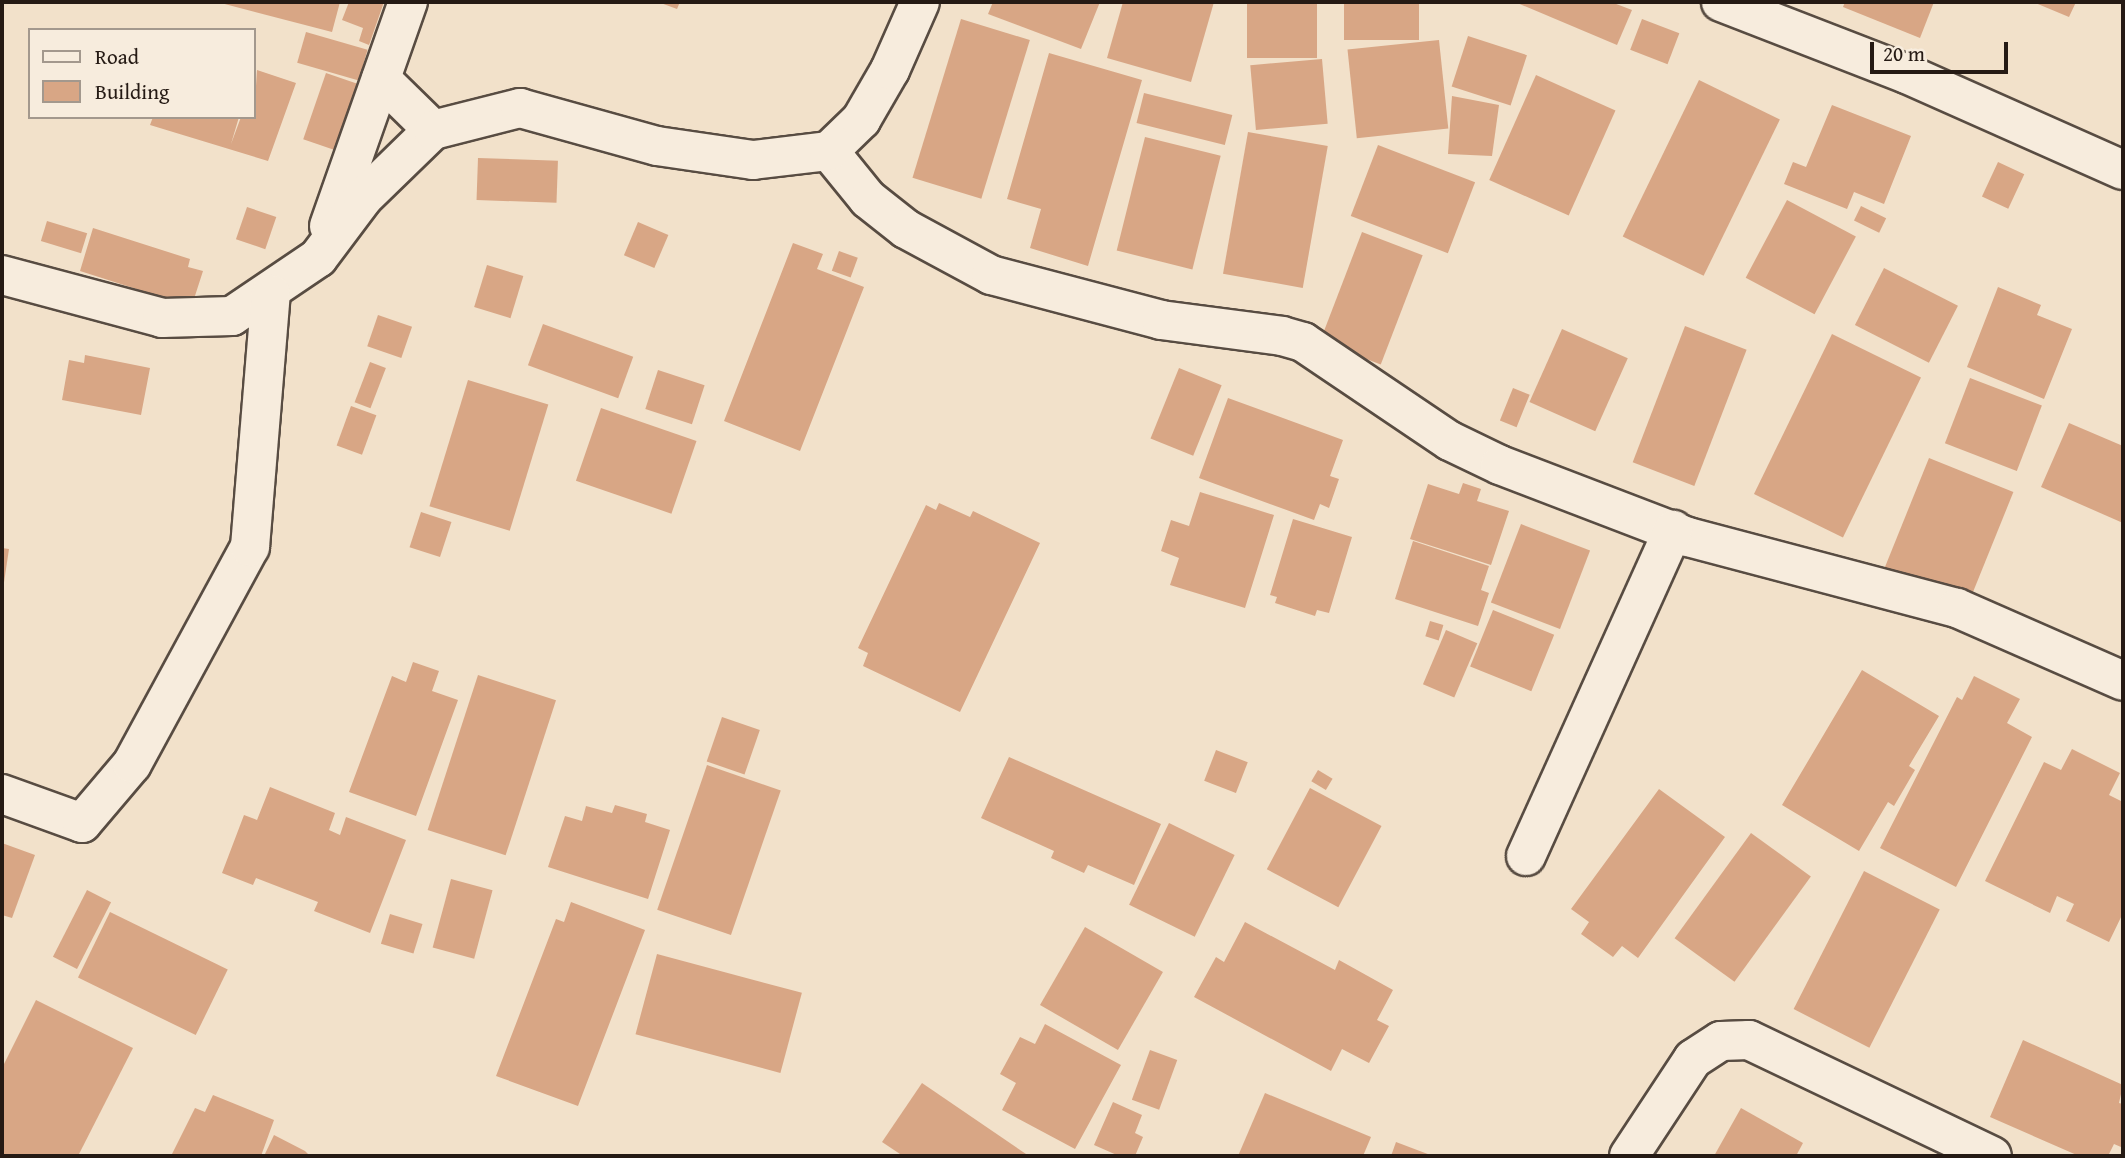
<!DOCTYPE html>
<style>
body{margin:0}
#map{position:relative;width:2125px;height:1158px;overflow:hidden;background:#f2e1ca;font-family:"Gentium Book Plus",serif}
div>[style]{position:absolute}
.building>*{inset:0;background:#d8a685;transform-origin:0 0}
.roads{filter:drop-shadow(2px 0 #584c42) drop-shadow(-2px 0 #584c42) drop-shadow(0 2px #584c42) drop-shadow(0 -2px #584c42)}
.street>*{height:38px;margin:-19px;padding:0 19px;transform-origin:19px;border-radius:19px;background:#f7ecdd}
span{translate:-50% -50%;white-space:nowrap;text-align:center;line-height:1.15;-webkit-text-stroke:5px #f7ecdd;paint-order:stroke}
.frame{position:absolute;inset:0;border:4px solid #251a14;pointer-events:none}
.legend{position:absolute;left:28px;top:28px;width:228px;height:91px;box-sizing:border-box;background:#f7ecdd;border:2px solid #a3988d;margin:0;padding:9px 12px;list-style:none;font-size:21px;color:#251a14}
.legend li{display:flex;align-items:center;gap:14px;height:35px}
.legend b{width:35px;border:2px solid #a3988d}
.scale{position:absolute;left:1870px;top:42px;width:138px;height:32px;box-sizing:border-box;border:4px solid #251a14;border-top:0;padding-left:9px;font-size:21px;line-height:24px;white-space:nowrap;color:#251a14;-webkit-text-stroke:5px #f7ecdd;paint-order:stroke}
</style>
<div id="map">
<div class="building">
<i style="clip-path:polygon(217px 2px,340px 2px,332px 32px)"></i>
<i style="clip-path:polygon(349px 2px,384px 2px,369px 45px,359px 41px,363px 28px,342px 20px)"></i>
<i style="clip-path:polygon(658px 2px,680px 2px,677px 9px)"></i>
<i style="clip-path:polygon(993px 2px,1100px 2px,1081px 49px,988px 14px)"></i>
<i style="clip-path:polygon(1123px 2px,1214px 2px,1191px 82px,1107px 58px)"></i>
<i style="left:1247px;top:2px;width:70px;height:56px"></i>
<i style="left:1344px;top:2px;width:75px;height:38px"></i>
<i style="clip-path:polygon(1515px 2px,1611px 2px,1632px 10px,1617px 45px)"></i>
<i style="clip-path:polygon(1845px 2px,1934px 2px,1920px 38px,1843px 7px)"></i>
<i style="clip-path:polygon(2033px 2px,2076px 2px,2069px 17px)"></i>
<i style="left:961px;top:19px;width:72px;height:166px;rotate:17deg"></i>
<i style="left:1642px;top:19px;width:40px;height:33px;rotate:21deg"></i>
<i style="left:306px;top:32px;width:64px;height:32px;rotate:16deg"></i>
<i style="left:1468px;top:36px;width:62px;height:53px;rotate:18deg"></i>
<i style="left:1439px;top:40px;width:89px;height:92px;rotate:84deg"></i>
<i style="clip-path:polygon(1049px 53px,1142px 80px,1088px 266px,1030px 248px,1041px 209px,1007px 199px)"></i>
<i style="left:1322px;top:59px;width:65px;height:72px;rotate:85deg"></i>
<i style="clip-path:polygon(257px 70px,296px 83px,268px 161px,150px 125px,153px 117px,239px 117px,231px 144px,241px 117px,254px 117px)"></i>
<i style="left:326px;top:73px;width:37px;height:70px;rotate:19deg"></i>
<i style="left:1536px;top:75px;width:87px;height:115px;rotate:24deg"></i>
<i style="left:1699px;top:80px;width:90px;height:174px;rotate:26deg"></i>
<i style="left:1144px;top:93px;width:91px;height:31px;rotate:14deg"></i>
<i style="clip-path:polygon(1452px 96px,1499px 105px,1492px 156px,1448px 154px)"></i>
<i style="clip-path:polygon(1832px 105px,1911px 136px,1884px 204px,1854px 192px,1847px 209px,1784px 184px,1793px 162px,1806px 167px)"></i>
<i style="left:1248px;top:132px;width:81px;height:144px;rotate:10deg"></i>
<i style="left:1145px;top:137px;width:78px;height:117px;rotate:14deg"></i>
<i style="left:1378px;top:145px;width:104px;height:76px;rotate:21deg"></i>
<i style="left:478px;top:158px;width:80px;height:42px;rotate:2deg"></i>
<i style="left:1998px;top:162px;width:29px;height:38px;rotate:25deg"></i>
<i style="left:1787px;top:200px;width:78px;height:88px;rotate:28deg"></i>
<i style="left:1861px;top:206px;width:28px;height:16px;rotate:26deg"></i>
<i style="left:247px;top:207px;width:31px;height:34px;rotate:19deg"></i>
<i style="left:47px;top:221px;width:42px;height:21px;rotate:17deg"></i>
<i style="left:638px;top:222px;width:33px;height:36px;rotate:23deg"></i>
<i style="clip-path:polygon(93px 228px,190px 259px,188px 267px,203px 271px,193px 302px,179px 297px,177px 302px,80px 271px)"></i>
<i style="left:1362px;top:232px;width:65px;height:117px;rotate:21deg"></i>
<i style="clip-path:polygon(793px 243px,823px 254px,817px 269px,864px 287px,800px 451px,724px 421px)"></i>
<i style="left:839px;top:251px;width:20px;height:21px;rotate:20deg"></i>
<i style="left:487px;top:265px;width:38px;height:44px;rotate:17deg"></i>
<i style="left:1884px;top:268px;width:83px;height:64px;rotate:27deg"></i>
<i style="clip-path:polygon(1998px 287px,2041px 305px,2037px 315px,2072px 329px,2044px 399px,1967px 367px)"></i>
<i style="left:378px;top:315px;width:36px;height:33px;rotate:19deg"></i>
<i style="left:543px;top:324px;width:96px;height:44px;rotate:20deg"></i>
<i style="left:1685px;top:326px;width:66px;height:146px;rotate:21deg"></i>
<i style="left:1562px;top:329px;width:72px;height:80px;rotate:24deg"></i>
<i style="left:1832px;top:334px;width:99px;height:178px;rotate:26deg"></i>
<i style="clip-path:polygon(85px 355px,150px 368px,141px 415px,62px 400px,69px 360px,84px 363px)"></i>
<i style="left:370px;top:362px;width:17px;height:43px;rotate:21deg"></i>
<i style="left:1179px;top:368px;width:46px;height:76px;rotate:22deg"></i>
<i style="left:658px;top:370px;width:49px;height:41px;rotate:18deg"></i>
<i style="left:1970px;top:378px;width:77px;height:70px;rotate:21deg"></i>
<i style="left:468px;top:380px;width:84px;height:132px;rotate:17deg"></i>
<i style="left:1513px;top:388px;width:18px;height:35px;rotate:22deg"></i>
<i style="clip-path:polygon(1228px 398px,1343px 440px,1330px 476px,1339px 479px,1329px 508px,1320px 504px,1314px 520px,1199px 478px)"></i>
<i style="left:351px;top:406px;width:27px;height:42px;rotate:20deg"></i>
<i style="left:601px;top:408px;width:101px;height:77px;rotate:19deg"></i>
<i style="clip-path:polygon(2069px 423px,2123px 446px,2123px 523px,2041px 487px)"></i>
<i style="left:1929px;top:458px;width:91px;height:118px;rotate:22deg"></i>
<i style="clip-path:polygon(1463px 483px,1481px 489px,1477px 501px,1509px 511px,1491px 565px,1410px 539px,1428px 484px,1459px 494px)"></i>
<i style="clip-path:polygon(1200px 492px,1274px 515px,1245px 608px,1170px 585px,1179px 558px,1161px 551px,1171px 520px,1189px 526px)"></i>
<i style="clip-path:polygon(939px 503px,970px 517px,973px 511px,1040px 543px,960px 712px,863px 666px,868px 653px,858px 648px,926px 505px,936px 510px)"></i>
<i style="left:421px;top:512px;width:32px;height:37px;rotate:18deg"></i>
<i style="clip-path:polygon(1293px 519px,1352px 537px,1329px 613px,1317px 610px,1315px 616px,1275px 603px,1277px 597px,1270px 595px)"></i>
<i style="left:1521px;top:524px;width:74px;height:84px;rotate:21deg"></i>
<i style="clip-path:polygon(1413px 541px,1489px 566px,1481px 590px,1489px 593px,1478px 626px,1395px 599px)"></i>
<i style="clip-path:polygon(2px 548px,9px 549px,3px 589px,2px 589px)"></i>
<i style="left:1493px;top:610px;width:66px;height:61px;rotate:22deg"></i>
<i style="left:1430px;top:621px;width:14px;height:16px;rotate:17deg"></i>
<i style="left:1446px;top:630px;width:34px;height:59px;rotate:23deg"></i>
<i style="clip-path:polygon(413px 662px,439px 671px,432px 691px,458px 700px,416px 816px,349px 792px,392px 676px,406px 682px)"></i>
<i style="clip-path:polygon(1862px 670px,1939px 716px,1909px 766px,1915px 770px,1894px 806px,1888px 802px,1859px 851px,1782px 805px)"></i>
<i style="left:478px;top:675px;width:82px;height:163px;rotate:18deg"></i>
<i style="clip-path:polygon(1974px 676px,2020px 699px,2007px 723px,2032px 737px,1956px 887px,1880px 848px,1957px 697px,1962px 700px)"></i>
<i style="left:722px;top:717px;width:40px;height:47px;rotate:19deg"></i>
<i style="clip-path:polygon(2072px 749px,2120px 773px,2109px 795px,2123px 802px,2123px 913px,2109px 942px,2066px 921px,2074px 904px,2057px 896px,2050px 913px,1985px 881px,2044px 762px,2061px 770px)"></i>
<i style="left:1216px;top:750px;width:34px;height:33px;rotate:21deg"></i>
<i style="clip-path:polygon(1009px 757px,1161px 824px,1134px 885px,1088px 865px,1084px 873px,1051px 858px,1054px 851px,981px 818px)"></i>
<i style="left:707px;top:765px;width:78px;height:153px;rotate:19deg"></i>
<i style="left:1318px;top:770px;width:17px;height:13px;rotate:31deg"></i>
<i style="clip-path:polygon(270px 787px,335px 813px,329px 830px,340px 835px,346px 817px,406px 840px,370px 933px,314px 911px,318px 902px,256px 878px,253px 885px,222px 873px,244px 815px,257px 820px)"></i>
<i style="left:1310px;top:788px;width:81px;height:92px;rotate:28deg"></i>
<i style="clip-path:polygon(1659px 789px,1725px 837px,1638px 958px,1622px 946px,1613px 957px,1581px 934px,1589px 922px,1571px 909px)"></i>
<i style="clip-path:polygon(615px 805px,647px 814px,645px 822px,670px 830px,648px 899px,548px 867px,565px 816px,582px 821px,586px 806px,612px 813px)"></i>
<i style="left:1169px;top:823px;width:73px;height:91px;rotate:26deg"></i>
<i style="left:1751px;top:833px;width:74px;height:130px;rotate:36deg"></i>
<i style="clip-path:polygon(2px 843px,35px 855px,12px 918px,2px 915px)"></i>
<i style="left:1864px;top:871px;width:85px;height:155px;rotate:27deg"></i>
<i style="left:451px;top:879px;width:43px;height:71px;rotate:15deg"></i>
<i style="left:87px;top:890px;width:27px;height:75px;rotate:27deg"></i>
<i style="clip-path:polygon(571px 902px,645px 930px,578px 1106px,496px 1076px,556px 919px,564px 922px)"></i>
<i style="left:110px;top:912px;width:131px;height:73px;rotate:26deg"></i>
<i style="left:390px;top:914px;width:34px;height:31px;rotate:17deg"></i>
<i style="clip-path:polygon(1245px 922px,1335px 970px,1339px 960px,1393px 990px,1377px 1020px,1389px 1026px,1369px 1063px,1342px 1049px,1331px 1071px,1194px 997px,1216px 957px,1224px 962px)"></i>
<i style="left:1085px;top:927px;width:90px;height:90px;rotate:30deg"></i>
<i style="left:657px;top:954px;width:150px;height:83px;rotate:15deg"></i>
<i style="clip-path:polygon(36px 1000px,133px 1048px,78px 1156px,2px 1156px,2px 1068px)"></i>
<i style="clip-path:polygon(1045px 1024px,1121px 1065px,1075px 1149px,1002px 1110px,1016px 1083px,1000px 1074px,1020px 1037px,1035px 1044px)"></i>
<i style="clip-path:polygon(2023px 1040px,2123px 1085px,2119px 1103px,2123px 1104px,2121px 1147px,2114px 1144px,2108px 1156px,2079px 1156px,1990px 1117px)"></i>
<i style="left:1150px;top:1050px;width:29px;height:53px;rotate:20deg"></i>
<i style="clip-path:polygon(922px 1083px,1029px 1156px,903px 1156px,882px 1142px)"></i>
<i style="clip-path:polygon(1265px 1093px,1371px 1137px,1363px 1156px,1238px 1156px)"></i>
<i style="clip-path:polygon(213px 1095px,274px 1120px,261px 1156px,171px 1156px,195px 1108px,205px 1112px)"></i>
<i style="clip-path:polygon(1113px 1102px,1142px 1115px,1135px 1133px,1143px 1137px,1135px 1156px,1119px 1156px,1094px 1145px)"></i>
<i style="clip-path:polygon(1741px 1108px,1803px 1143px,1796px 1156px,1714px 1156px)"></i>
<i style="clip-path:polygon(274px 1135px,305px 1151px,310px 1156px,264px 1156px)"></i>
<i style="clip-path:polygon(1396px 1142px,1433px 1156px,1391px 1156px)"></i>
</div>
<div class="roads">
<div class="street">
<i style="left:1721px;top:2px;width:199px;rotate:21.2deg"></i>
<i style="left:1907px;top:74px;width:236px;rotate:24deg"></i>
<i style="left:381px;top:79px;width:73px;rotate:44.4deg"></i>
<i style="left:829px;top:151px;width:62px;rotate:50.9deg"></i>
<i style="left:868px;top:199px;width:48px;rotate:38.3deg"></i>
<i style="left:906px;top:229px;width:97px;rotate:28.4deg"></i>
<i style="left:991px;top:275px;width:176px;rotate:14.8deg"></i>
<i style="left:1161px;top:320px;width:122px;rotate:7.5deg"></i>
<i style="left:1282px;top:336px;width:22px;rotate:16deg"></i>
<i style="left:1303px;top:342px;width:177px;rotate:34deg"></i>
<i style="left:1450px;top:441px;width:55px;rotate:25.6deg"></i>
<i style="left:1500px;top:465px;width:201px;rotate:21deg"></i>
<i style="left:1688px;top:537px;width:278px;rotate:14.8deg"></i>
<i style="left:1957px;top:608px;width:181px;rotate:23.7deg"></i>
<i style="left:329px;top:226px;width:238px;rotate:-70.6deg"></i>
<i style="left:2px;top:275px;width:166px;rotate:15deg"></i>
<i style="left:162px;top:318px;width:70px;rotate:-1.6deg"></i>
<i style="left:232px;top:316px;width:104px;rotate:-34deg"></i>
<i style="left:318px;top:258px;width:75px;rotate:-53.1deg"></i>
<i style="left:363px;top:198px;width:98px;rotate:-44.2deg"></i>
<i style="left:433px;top:130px;width:90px;rotate:-14.2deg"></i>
<i style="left:520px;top:108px;width:142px;rotate:15.5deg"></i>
<i style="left:657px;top:146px;width:97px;rotate:8.3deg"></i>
<i style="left:753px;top:160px;width:77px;rotate:-6.8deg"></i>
<i style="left:829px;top:151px;width:45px;rotate:-44.1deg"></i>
<i style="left:861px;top:120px;width:58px;rotate:-59.9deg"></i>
<i style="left:890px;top:70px;width:74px;rotate:-66.2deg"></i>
<i style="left:2px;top:794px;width:85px;rotate:19.9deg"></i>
<i style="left:82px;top:823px;width:77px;rotate:-49.7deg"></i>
<i style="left:132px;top:764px;width:247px;rotate:-61.5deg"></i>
<i style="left:250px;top:547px;width:254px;rotate:-85.3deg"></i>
<i style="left:1526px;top:856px;width:358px;rotate:-65.7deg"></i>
<i style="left:1629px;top:1156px;width:116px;rotate:-56.6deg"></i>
<i style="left:1693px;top:1059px;width:33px;rotate:-33deg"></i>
<i style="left:1721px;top:1041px;width:28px;rotate:-2deg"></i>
<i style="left:1749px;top:1040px;width:269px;rotate:25.5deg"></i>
</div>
</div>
<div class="frame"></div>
<ul class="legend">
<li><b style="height:9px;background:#f7ecdd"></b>Road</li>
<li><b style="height:19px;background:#d8a685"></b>Building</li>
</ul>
<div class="scale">20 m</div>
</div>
